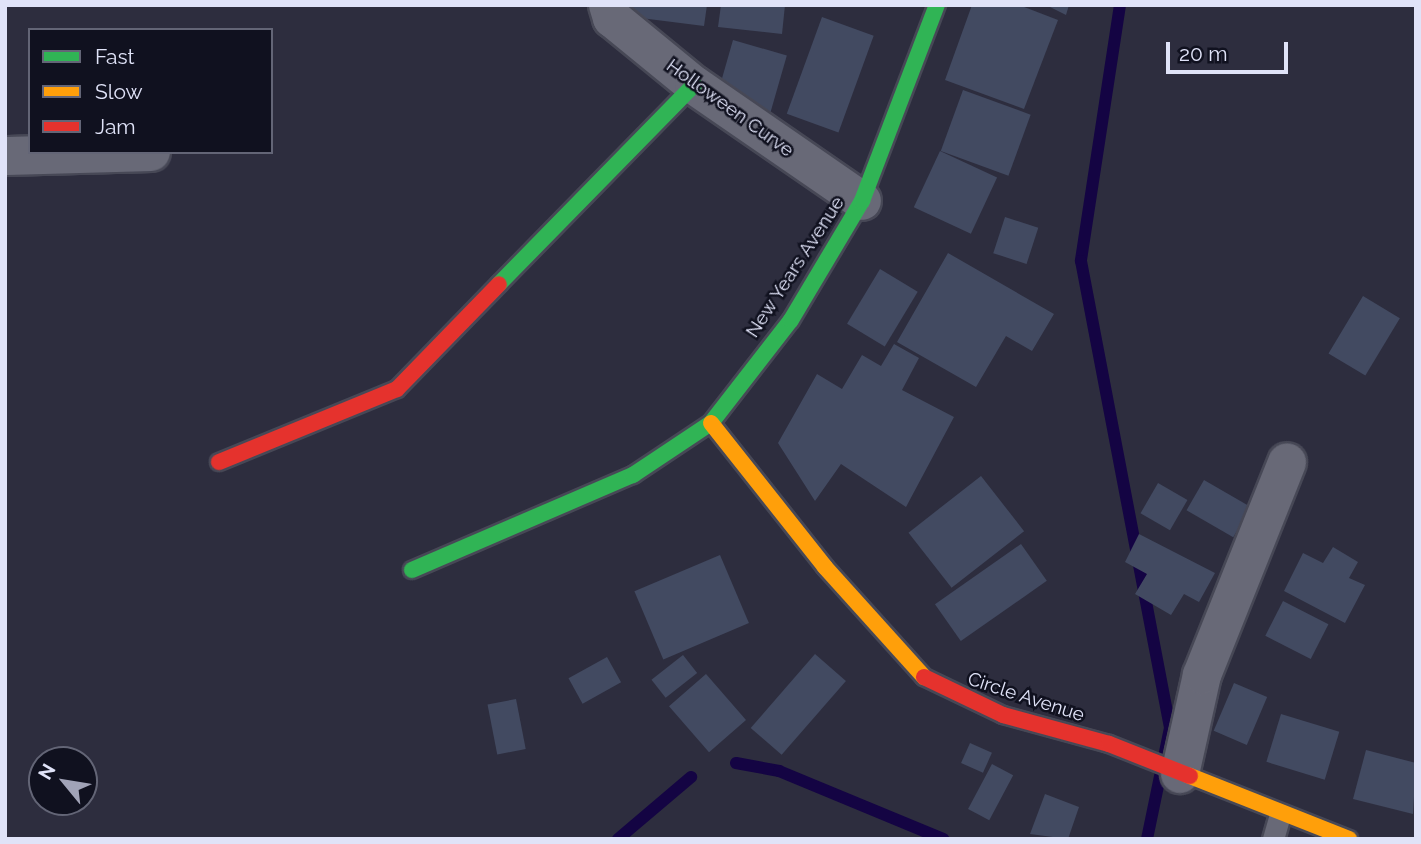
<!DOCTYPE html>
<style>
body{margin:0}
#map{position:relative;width:1421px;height:844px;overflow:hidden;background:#2d2d3e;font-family:Raleway,sans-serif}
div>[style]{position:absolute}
.stream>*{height:12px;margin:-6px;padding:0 6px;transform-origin:6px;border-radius:6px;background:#140443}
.building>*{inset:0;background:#424a61;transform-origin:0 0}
.roads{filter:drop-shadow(2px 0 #474856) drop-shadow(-2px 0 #474856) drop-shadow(0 2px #474856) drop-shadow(0 -2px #474856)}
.lane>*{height:21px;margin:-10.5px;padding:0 10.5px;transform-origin:10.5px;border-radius:10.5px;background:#686977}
.street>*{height:38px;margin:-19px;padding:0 19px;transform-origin:19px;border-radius:19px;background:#686977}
.fast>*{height:16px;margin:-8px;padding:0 8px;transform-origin:8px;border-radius:8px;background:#30b455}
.slow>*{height:16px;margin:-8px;padding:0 8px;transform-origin:8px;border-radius:8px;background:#ff9f0a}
.jam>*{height:16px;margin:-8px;padding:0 8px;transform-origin:8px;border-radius:8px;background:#e5322d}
span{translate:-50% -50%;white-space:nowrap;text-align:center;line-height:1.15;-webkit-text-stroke:5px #10111f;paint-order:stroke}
.street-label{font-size:19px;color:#e0e3f8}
.frame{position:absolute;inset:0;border:7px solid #e0e3f8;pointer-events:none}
.legend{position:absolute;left:28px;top:28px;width:245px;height:126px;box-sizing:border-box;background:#10111f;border:2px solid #636576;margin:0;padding:9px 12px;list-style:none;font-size:21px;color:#e0e3f8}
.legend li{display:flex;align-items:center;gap:14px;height:35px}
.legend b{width:35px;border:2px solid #636576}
.north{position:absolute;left:28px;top:746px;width:70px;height:70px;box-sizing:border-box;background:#10111f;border:2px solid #636576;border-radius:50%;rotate:300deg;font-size:19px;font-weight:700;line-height:28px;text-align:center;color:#e0e3f8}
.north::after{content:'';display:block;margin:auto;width:24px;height:32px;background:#a1a3b7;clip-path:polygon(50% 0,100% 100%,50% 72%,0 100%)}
.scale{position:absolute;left:1166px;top:42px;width:122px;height:32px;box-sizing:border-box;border:4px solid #e0e3f8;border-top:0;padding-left:9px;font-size:21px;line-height:24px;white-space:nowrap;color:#e0e3f8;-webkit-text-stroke:5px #10111f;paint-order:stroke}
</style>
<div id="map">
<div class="stream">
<i style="left:1120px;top:5px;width:259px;rotate:98.7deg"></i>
<i style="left:1081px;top:261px;width:475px;rotate:79.2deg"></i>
<i style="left:1170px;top:728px;width:113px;rotate:101.7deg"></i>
<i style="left:736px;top:763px;width:44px;rotate:10.5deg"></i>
<i style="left:779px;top:771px;width:178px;rotate:22.5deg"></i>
<i style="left:618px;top:839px;width:96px;rotate:-40.3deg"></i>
</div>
<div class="building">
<i style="clip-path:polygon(619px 5px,707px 5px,704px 26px,617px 15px)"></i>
<i style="clip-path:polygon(721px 5px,785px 5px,782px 34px,718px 27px)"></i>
<i style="clip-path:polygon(972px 5px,1019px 5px,1058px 20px,1024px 109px,945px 80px)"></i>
<i style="clip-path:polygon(1046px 5px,1069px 5px,1066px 15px)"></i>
<i style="left:822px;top:17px;width:55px;height:103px;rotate:20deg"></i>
<i style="left:733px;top:40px;width:56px;height:60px;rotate:16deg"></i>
<i style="left:963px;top:90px;width:72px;height:65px;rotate:20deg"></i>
<i style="left:940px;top:151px;width:63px;height:62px;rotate:25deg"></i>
<i style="left:1005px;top:217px;width:35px;height:38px;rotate:18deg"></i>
<i style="clip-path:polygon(948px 253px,1054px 314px,1032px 351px,1006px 336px,976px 387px,897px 342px)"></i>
<i style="left:880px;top:269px;width:44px;height:64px;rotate:31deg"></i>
<i style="left:1363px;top:296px;width:43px;height:67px;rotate:31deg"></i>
<i style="clip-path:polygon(894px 344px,919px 358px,902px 390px,954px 417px,906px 507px,841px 464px,815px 501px,778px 443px,817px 374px,842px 389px,862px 355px,881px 366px)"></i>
<i style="left:981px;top:476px;width:70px;height:92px;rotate:52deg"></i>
<i style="left:1204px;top:480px;width:54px;height:35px;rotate:30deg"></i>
<i style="left:1158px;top:483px;width:34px;height:35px;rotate:30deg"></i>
<i style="clip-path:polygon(1139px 534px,1215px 573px,1199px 602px,1184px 594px,1171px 615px,1135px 594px,1147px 574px,1125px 562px)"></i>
<i style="left:1021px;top:544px;width:45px;height:105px;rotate:55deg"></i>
<i style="clip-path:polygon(1333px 547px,1358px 562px,1349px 578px,1365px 585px,1345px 623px,1284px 591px,1303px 553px,1323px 563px)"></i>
<i style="left:720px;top:555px;width:74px;height:93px;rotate:67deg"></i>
<i style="left:1283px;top:601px;width:51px;height:39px;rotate:27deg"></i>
<i style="left:815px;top:654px;width:41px;height:98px;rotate:41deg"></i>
<i style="left:683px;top:655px;width:23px;height:40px;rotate:52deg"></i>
<i style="left:607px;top:657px;width:29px;height:44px;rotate:61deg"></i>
<i style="left:706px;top:674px;width:61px;height:49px;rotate:49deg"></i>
<i style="left:1234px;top:683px;width:36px;height:52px;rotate:23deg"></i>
<i style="left:516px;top:699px;width:51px;height:29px;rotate:79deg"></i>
<i style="left:1281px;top:714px;width:61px;height:50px;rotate:17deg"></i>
<i style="left:970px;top:743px;width:24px;height:22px;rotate:24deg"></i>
<i style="clip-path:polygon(1366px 750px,1416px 763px,1413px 814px,1353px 799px)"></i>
<i style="left:992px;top:764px;width:24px;height:51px;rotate:28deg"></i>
<i style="clip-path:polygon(1045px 794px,1079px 807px,1068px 839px,1030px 834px)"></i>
</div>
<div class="roads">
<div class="lane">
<i style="left:1273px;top:839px;width:25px;rotate:-74deg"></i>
</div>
<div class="street">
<i style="left:608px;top:5px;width:14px;rotate:73deg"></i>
<i style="left:612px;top:18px;width:106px;rotate:39.3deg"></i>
<i style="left:694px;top:85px;width:204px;rotate:34.6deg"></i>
<i style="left:5px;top:156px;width:146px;rotate:-1.6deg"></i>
<i style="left:1180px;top:774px;width:101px;rotate:-77.5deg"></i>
<i style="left:1202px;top:675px;width:229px;rotate:-68.2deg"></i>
</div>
<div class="fast">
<i style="left:499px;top:284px;width:279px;rotate:-45.6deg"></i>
<i style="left:412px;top:570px;width:241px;rotate:-23.3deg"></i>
<i style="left:633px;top:475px;width:94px;rotate:-33.7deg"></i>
<i style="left:711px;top:423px;width:130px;rotate:-52.2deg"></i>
<i style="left:791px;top:320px;width:139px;rotate:-59.2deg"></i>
<i style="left:862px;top:201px;width:210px;rotate:-69.1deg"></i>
</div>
<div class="slow">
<i style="left:711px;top:423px;width:184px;rotate:51.6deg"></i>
<i style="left:825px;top:567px;width:148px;rotate:48deg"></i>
<i style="left:1190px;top:776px;width:171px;rotate:21.6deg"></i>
</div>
<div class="jam">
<i style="left:219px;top:462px;width:192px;rotate:-22.3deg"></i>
<i style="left:397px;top:389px;width:146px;rotate:-45.8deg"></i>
<i style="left:924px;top:677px;width:88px;rotate:25.7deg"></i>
<i style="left:1003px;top:715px;width:110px;rotate:15.3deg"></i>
<i style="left:1109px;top:744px;width:87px;rotate:21.6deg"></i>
</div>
</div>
<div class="street-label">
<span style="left:730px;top:108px;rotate:36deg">Holloween Curve</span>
<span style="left:795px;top:267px;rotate:-57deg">New Years Avenue</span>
<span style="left:1026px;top:697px;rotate:18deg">Circle Avenue</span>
</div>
<div class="frame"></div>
<ul class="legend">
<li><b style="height:9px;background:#30b455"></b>Fast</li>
<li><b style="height:9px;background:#ff9f0a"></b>Slow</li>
<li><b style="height:9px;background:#e5322d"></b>Jam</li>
</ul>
<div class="north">N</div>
<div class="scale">20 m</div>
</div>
